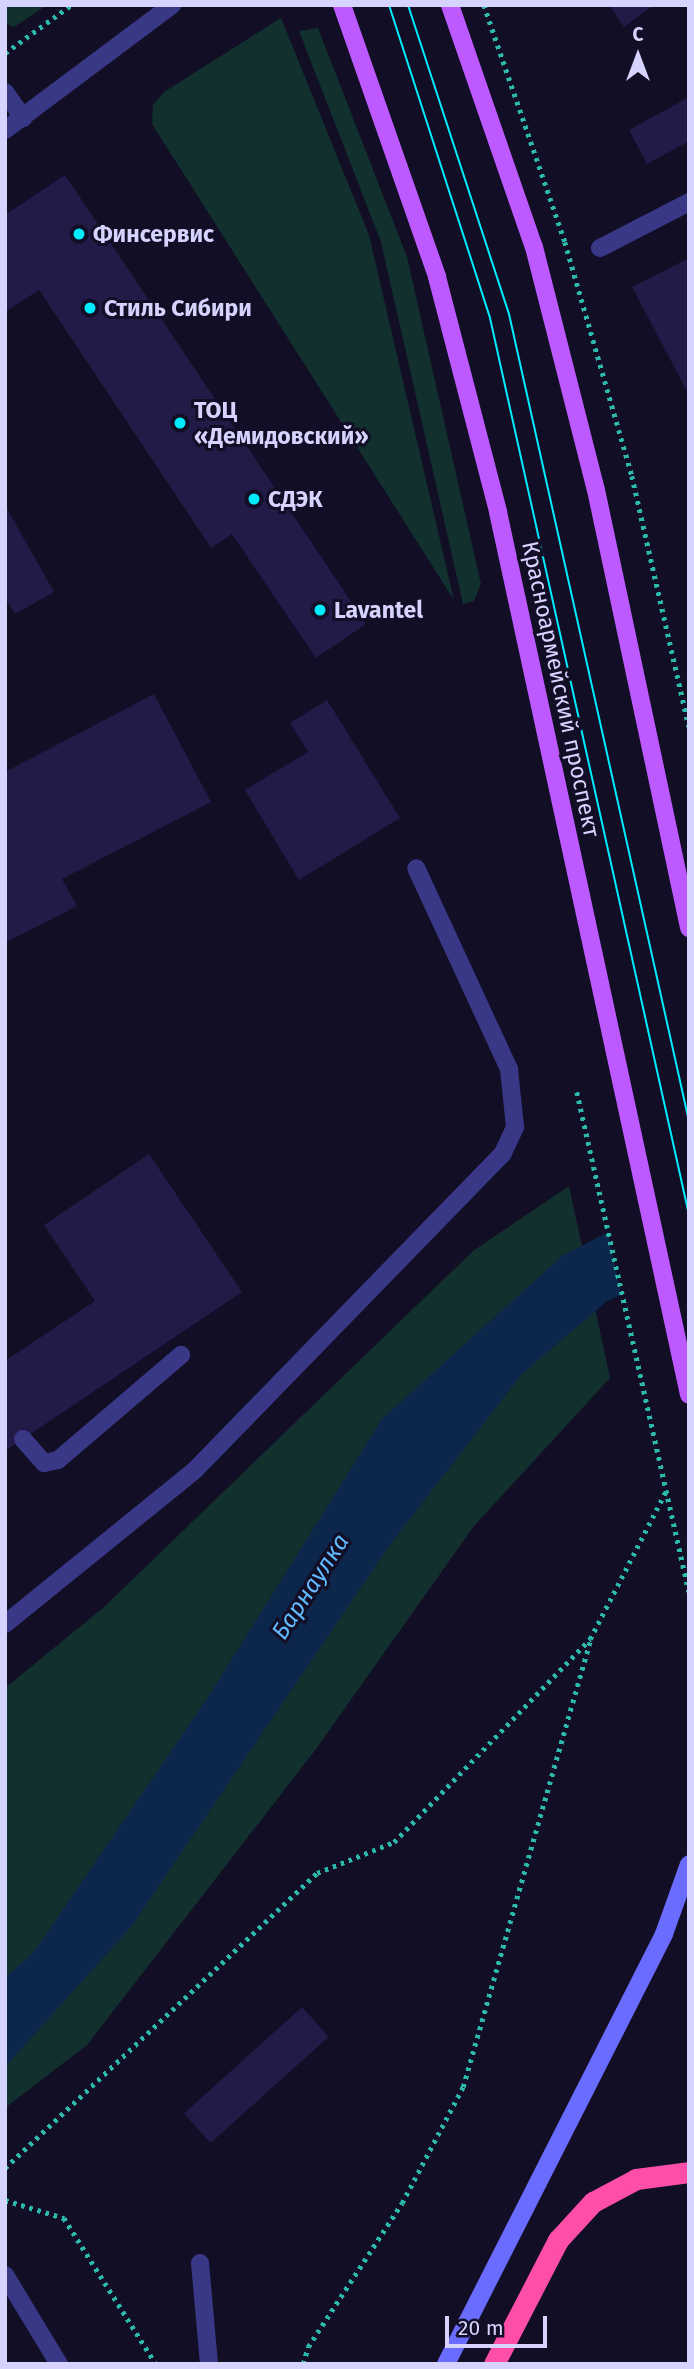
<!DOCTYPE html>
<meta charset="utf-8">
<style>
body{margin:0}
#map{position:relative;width:694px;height:2369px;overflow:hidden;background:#120e26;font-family:"Fira Sans",sans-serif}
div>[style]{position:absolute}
.green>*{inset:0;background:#11302e}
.water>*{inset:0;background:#0d264b}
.pier>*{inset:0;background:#120e26}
.building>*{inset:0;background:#221a47;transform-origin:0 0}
.path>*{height:4.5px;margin-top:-2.25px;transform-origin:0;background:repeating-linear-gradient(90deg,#2cbaad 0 3.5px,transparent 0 8.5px)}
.lane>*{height:18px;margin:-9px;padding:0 9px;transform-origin:9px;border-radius:9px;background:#393886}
.street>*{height:18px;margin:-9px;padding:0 9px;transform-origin:9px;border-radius:9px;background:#393886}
.secondary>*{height:18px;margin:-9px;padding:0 9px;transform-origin:9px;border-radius:9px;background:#6a6bff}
.primary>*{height:18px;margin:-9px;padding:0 9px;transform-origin:9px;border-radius:9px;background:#bc5aff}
.highway>*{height:21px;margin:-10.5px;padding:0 10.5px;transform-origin:10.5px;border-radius:10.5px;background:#ff4ea8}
.tram>*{height:2px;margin:-1px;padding:0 1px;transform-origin:1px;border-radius:1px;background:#00ecfe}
.dots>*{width:19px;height:19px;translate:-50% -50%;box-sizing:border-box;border:4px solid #120e26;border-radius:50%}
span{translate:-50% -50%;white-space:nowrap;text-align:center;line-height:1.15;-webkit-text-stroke:6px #120e26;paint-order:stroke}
.poi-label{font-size:23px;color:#d7d3ff;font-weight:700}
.left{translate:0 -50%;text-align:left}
.street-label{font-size:23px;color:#d7d3ff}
.water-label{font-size:24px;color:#61baff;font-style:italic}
.frame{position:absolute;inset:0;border:7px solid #d7d3ff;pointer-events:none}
.north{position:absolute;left:603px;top:21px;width:70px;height:70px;-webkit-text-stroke:5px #120e26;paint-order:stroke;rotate:0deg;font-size:19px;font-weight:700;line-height:28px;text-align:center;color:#d7d3ff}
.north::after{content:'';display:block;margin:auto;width:24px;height:32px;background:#d7d3ff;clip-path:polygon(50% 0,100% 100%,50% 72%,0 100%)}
.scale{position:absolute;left:445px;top:2316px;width:102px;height:32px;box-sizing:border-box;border:4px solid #d7d3ff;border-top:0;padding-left:9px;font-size:21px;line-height:24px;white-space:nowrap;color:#d7d3ff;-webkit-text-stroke:5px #120e26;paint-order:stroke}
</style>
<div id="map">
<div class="green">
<i style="clip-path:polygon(5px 5px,47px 5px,14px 27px,5px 23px)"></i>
<i style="clip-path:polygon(281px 18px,369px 235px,454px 600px,152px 124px,153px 105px,164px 92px)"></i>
<i style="clip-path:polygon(318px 28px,407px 257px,481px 584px,474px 601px,463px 604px,381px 242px,299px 31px)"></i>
<i style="clip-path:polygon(569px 1186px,610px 1378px,474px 1526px,316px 1749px,87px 2045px,5px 2108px,5px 1688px,104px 1607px,473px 1251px)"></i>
</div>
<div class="water">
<i style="clip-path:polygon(689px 1190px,689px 1264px,606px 1302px,522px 1374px,389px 1546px,131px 1927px,5px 2067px,5px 1978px,34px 1952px,208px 1697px,382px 1419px,562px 1256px)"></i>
</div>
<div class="pier">
<i style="clip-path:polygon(689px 1187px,689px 1268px,622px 1298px,607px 1229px)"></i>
</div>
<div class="building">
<i style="clip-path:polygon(609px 5px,654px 5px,624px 27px)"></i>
<i style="clip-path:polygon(689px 97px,689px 141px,647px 164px,629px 130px)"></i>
<i style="clip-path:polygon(65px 175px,366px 624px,316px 658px,232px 534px,211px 548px,39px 290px,5px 312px,5px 215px)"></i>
<i style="clip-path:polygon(689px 258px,689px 395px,632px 287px)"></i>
<i style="clip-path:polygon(5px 505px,54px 592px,15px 614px,5px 598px)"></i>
<i style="clip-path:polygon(154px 694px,211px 802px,62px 879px,77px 906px,5px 943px,5px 772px)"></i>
<i style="clip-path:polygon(327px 700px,400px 818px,299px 880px,245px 790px,308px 752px,290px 723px)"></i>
<i style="clip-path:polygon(149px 1154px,242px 1292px,5px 1451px,5px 1361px,95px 1301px,44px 1225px)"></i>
<i style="left:302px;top:2007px;width:40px;height:159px;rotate:48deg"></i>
</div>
<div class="path">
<i style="left:484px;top:5px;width:250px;rotate:71.1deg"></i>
<i style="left:565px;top:242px;width:243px;rotate:74deg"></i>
<i style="left:632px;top:476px;width:257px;rotate:77.2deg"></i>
<i style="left:5px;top:53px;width:82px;rotate:-36deg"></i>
<i style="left:577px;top:1092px;width:512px;rotate:77.37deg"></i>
<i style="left:5px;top:2168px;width:429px;rotate:-43.4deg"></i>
<i style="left:317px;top:1873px;width:83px;rotate:-21.9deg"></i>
<i style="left:394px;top:1842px;width:282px;rotate:-46deg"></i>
<i style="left:590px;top:1639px;width:166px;rotate:-62.8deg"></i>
<i style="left:5px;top:2200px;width:62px;rotate:17deg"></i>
<i style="left:64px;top:2218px;width:173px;rotate:57.8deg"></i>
<i style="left:303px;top:2364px;width:18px;rotate:-74deg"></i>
<i style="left:308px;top:2347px;width:172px;rotate:-56.9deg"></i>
<i style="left:402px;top:2203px;width:131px;rotate:-62.3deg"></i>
<i style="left:463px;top:2087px;width:465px;rotate:-74.1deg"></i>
</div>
<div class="lane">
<i style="left:5px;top:92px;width:32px;rotate:55deg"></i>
<i style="left:600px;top:248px;width:100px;rotate:-27.3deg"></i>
<i style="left:23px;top:1439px;width:32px;rotate:49deg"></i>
<i style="left:44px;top:1463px;width:14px;rotate:-12deg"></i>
<i style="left:58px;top:1460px;width:162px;rotate:-40.5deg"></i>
<i style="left:5px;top:1624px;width:243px;rotate:-39deg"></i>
<i style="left:194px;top:1471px;width:443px;rotate:-45.8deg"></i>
<i style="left:503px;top:1153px;width:29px;rotate:-65deg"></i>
<i style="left:515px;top:1127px;width:58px;rotate:-95.9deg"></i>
<i style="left:509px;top:1069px;width:221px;rotate:-114.8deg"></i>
<i style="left:200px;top:2263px;width:101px;rotate:84.9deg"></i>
<i style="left:5px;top:2275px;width:104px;rotate:58.8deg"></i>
</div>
<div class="street">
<i style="left:5px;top:130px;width:209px;rotate:-36.8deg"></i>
</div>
<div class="secondary">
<i style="left:446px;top:2364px;width:482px;rotate:-63.1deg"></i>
<i style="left:664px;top:1934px;width:74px;rotate:-70.3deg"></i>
</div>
<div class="primary">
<i style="left:342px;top:5px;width:288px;rotate:70.7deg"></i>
<i style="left:437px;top:277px;width:243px;rotate:75.4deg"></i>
<i style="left:498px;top:512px;width:903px;rotate:77.79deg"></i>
<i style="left:450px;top:5px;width:256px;rotate:70.9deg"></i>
<i style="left:534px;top:247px;width:251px;rotate:75.7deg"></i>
<i style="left:596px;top:490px;width:448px;rotate:78deg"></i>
</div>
<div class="highway">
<i style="left:494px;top:2364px;width:140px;rotate:-62.7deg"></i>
<i style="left:558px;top:2240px;width:52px;rotate:-47.4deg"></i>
<i style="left:593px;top:2202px;width:49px;rotate:-28.1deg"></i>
<i style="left:636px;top:2179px;width:53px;rotate:-7.5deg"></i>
</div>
<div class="tram">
<i style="left:389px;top:5px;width:329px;rotate:72.1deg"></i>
<i style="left:490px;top:318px;width:919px;rotate:77.49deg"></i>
<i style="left:408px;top:5px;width:325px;rotate:71.9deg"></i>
<i style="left:509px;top:314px;width:827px;rotate:77.43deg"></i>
</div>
<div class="dots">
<i style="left:79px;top:234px;background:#00ecfe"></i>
<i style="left:90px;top:308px;background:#00ecfe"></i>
<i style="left:180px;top:423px;background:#00ecfe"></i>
<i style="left:254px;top:499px;background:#00ecfe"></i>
<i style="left:320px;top:610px;background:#00ecfe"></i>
</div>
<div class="poi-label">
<span class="left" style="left:93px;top:234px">Финсервис</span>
<span class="left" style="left:104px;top:308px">Стиль Сибири</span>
<span class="left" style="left:194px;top:423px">ТОЦ<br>«Демидовский»</span>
<span class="left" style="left:268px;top:499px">СДЭК</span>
<span class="left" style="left:334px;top:610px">Lavantel</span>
</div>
<div class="street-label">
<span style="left:561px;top:689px;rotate:78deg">Красноармейский проспект</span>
</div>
<div class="water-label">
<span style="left:311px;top:1587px;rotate:-57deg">Барнаулка</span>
</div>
<div class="frame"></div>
<div class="north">С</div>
<div class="scale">20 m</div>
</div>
